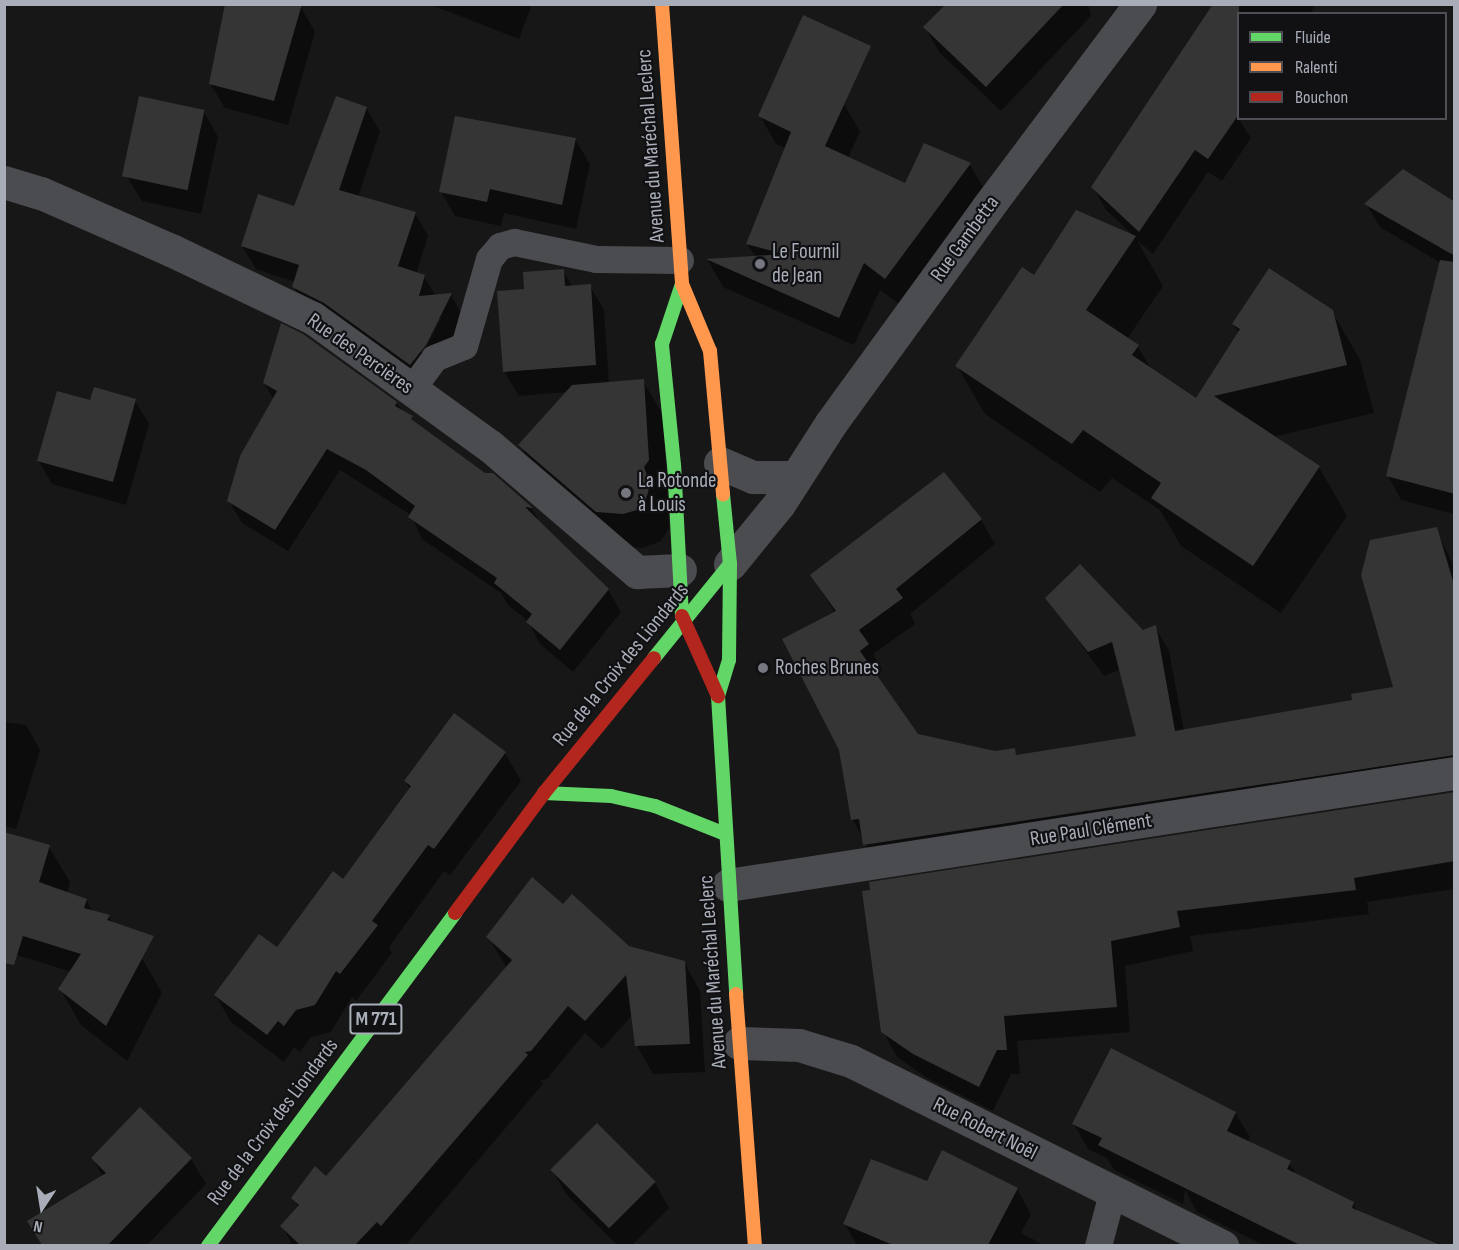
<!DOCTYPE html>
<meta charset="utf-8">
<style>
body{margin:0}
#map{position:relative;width:1459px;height:1250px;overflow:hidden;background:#171717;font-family:"Sofia Sans Condensed",sans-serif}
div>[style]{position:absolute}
.shadow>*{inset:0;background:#0007}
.building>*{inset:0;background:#353536;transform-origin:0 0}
.lane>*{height:27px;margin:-13.5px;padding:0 13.5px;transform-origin:13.5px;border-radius:13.5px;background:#4b4c50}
.street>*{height:33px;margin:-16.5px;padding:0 16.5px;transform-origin:16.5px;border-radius:16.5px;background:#4b4c50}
.fast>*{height:14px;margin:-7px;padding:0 7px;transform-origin:7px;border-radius:7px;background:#63d668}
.slow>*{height:14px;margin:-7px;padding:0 7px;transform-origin:7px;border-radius:7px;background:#ff974d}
.jam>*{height:14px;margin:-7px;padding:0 7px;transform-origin:7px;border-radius:7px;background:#b3261e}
.dots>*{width:16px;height:16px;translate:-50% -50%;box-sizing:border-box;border:3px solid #111113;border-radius:50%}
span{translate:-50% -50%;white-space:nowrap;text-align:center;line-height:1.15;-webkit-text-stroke:4.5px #111113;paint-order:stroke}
.shield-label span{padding:2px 4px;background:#111113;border:2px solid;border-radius:4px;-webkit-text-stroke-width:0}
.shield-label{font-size:20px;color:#a8adb8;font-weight:700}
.street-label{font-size:21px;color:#a8adb8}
.poi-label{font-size:21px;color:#a8adb8}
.left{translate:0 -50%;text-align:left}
.frame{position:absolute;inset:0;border:6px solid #a8adb8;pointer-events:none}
.legend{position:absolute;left:1237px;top:12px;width:210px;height:108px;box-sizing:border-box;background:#111113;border:2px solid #4d4f55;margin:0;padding:8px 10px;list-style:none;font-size:18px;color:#a8adb8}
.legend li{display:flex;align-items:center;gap:12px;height:30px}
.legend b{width:30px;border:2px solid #4d4f55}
.north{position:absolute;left:12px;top:1178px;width:60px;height:60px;-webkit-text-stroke:4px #111113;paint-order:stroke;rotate:192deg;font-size:16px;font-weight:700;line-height:24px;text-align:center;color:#a8adb8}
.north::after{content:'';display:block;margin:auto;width:21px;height:27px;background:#a8adb8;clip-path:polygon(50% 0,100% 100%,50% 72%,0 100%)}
</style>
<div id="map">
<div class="shadow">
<i style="clip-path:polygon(429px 4px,532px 4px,519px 39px)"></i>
<i style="clip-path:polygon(948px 4px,1088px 4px,1091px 16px,1001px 111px,939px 52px,925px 27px)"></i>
<i style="clip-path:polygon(1217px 4px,1315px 5px,1310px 14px,1238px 14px,1238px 118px,1251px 138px,1222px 181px,1208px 172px,1153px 254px,1137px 240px,1163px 286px,1127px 339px,1137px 346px,1152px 370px,1196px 400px,1239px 333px,1233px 324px,1332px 311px,1360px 360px,1374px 413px,1273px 437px,1319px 467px,1347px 516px,1281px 613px,1181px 546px,1160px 510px,1112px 478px,1100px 492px,985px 414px,957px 366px,1035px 277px,1134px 236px,1106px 210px,1093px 187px)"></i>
<i style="clip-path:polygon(301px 7px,315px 32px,288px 125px,225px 108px,210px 83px)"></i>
<i style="clip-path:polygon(140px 98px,204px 112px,218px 137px,201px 214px,142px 201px,127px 177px)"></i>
<i style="clip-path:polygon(844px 104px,860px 131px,848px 158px,906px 185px,924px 145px,970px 165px,986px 192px,902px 306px,880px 290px,854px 345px,723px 287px,708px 261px,756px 257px,747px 244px,786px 149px,776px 144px,760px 116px)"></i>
<i style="clip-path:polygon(evenodd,366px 108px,380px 131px,358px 197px,415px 213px,428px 236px,416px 274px,424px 277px,436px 296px,451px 295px,464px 318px,424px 387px,307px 310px,294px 287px,295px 282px,256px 269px,242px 246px,295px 208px,366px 108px,438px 318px,441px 318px,423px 353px,421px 351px,438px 318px)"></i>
<i style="clip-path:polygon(575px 139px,590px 164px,576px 229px,504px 213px,501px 226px,455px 216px,441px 192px)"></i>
<i style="clip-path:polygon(1366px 204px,1454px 204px,1454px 514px,1401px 500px,1388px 476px,1441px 263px,1380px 227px)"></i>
<i style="clip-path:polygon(563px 271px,573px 287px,590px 286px,604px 310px,609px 383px,643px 381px,663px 415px,669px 528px,661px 541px,643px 548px,617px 546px,540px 480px,520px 445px,567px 392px,519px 396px,504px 371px,526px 290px)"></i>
<i style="clip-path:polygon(264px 383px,396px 403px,416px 424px,484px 475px,492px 475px,532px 509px,542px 526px,608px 590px,621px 612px,573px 672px,540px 644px,528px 621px,508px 605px,501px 593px,422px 539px,411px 515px,340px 470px,288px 551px,242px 523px,229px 501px,274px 400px)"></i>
<i style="clip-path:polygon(91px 401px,135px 401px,149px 424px,126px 505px,52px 484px,38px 460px)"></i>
<i style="clip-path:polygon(981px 520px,995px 544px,910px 614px,915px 624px,873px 654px,882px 670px,875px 675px,917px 736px,995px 752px,1014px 750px,1018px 757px,1138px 737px,1121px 669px,1104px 676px,1047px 598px,1143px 631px,1155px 627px,1169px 651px,1184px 731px,1354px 702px,1394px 689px,1436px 529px,1454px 567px,1454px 781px,879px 869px,853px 820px,835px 613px,812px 575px)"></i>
<i style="clip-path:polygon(4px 722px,26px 725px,40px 750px,16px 829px,4px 826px)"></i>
<i style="clip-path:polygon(505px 753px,521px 781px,450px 875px,444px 871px,389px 947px,392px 953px,356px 1001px,352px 997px,331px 1032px,311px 1037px,300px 1052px,294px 1047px,284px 1062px,231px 1022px,215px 995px,277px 949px,343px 881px,410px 789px,405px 781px)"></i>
<i style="clip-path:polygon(1454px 793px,1454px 889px,1367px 902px,1369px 914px,1190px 936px,1193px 951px,1125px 966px,1130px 1032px,1017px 1041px,1020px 1074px,1011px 1074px,993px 1111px,927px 1078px,897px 1057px,883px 1031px)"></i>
<i style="clip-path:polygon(49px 847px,70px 882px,67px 893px,86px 900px,93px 912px,109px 917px,130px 952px,142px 958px,162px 993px,127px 1061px,81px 1025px,60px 989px,72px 972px,4px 951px)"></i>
<i style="clip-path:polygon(563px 907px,629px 947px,684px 962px,700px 991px,705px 1072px,653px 1074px,637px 1046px,633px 1014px,602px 1049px,585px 1033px,547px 1079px,541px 1080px,543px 1084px,405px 1246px,288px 1246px,291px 1242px,282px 1226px,299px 1208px,293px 1198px,326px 1178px,507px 968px,488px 937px)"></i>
<i style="clip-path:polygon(140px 1109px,191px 1159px,206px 1184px,146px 1246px,43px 1246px,29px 1221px,103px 1177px,93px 1159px)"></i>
<i style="clip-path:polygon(1235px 1113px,1250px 1137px,1247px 1142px,1289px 1163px,1297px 1176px,1353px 1203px,1358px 1212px,1446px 1246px,1265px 1246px,1197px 1212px,1185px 1190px,1183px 1204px,1114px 1170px,1107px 1158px,1088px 1149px,1074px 1124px)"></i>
<i style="clip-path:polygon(552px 1170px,655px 1183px,669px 1208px,631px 1246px,618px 1246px,567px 1195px)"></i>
<i style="clip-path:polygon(927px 1182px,1017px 1189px,1031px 1214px,1021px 1233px,1046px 1246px,857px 1246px,845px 1224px)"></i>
</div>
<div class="building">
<i style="clip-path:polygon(225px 4px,302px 4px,274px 101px,209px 84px)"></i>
<i style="clip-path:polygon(946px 4px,1064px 4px,986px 87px,923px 27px)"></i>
<i style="clip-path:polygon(1213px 4px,1239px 4px,1239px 114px,1208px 159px,1195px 150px,1139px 232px,1091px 187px)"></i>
<i style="clip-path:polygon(803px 15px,871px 46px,825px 146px,905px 183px,924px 143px,971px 163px,885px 279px,864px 263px,839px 318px,706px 259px,784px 254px,746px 244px,791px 132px,758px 116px)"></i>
<i style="left:139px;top:96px;width:67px;height:82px;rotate:12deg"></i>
<i style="clip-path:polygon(336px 96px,367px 107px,339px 190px,416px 212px,398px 266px,425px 275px,419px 296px,452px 293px,426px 345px,410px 365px,324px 303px,292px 287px,299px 265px,241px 246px,258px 194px,294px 206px)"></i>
<i style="clip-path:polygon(455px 116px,576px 138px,562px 205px,490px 189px,487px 202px,439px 192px)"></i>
<i style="clip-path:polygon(1403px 169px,1455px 202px,1455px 256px,1364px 204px)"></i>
<i style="clip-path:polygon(1076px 210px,1136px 236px,1086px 310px,1139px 345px,1132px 355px,1196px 398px,1240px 329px,1232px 324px,1269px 268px,1333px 310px,1347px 365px,1214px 396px,1320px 466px,1253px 566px,1151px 498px,1161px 483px,1083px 430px,1072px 444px,955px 366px,1022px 267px,1034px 275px)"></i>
<i style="clip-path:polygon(1440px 260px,1455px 262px,1455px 494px,1386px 476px)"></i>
<i style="clip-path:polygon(564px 269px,565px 286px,591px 284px,596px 365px,503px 372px,497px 291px,524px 289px,523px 272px)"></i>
<i style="clip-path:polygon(281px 323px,303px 334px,397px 402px,395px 406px,413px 416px,411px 419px,485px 473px,493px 473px,533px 508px,525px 507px,609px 589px,560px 650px,526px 622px,532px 614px,494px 583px,497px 578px,408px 517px,415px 506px,366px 470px,327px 449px,275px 530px,227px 501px,240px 456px,277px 391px,263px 383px)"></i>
<i style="clip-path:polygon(644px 379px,649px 460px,644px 467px,650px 485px,645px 503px,637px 510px,623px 514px,596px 512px,518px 445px,572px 385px)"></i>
<i style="clip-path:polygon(94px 387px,136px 399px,113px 482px,37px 461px,57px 391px,90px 400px)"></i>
<i style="clip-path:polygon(944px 472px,982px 519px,896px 589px,903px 598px,859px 630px,869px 644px,860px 651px,918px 734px,995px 751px,1015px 748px,1016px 755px,1136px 736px,1112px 642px,1088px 652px,1045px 598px,1080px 564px,1143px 630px,1156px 625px,1175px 731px,1352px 700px,1351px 694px,1393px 687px,1361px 575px,1370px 540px,1437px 527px,1455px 588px,1455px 755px,863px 845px,859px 819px,851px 820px,839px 750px,782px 639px,836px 611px,810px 575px)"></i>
<i style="clip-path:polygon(454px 713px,506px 752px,434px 849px,428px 845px,372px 921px,378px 925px,340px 974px,336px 971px,315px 1005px,296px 1010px,284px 1026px,278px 1021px,267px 1035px,214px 995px,259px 934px,277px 947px,333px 871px,343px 879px,411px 786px,404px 781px)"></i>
<i style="clip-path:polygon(1455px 792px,1455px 861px,1354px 878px,1356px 890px,1177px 911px,1180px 927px,1111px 941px,1117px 1007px,1004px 1016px,1007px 1050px,997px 1050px,979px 1087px,913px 1054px,881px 1032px,862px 891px,870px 890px,869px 882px)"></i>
<i style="clip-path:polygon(4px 832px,50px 845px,39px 882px,87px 899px,84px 908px,110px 915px,107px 920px,154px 936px,106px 1026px,58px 989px,81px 954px,23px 936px,14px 965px,4px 963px)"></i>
<i style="clip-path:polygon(532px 877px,563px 904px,572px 894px,629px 946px,685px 961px,690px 1044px,635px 1046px,626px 975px,585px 1021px,568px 1006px,531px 1051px,525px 1052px,528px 1055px,381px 1226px,377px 1222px,355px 1245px,300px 1245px,280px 1226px,299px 1205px,291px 1198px,315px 1166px,326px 1176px,512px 960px,486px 937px)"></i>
<i style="clip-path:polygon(1111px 1048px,1236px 1112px,1227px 1131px,1291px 1161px,1287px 1169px,1354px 1202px,1352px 1208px,1441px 1245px,1300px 1245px,1098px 1145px,1102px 1138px,1072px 1124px)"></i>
<i style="clip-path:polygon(140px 1107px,192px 1158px,108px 1245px,42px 1245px,27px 1221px,106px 1173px,91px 1158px)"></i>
<i style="left:597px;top:1123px;width:83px;height:66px;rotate:45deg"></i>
<i style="clip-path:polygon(942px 1150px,1018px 1188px,988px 1245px,893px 1245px,843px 1224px,871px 1159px,927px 1181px)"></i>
</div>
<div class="lane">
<i style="left:411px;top:390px;width:39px;rotate:-54deg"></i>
<i style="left:434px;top:358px;width:32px;rotate:-22deg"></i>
<i style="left:464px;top:346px;width:91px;rotate:-74deg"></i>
<i style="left:489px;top:259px;width:17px;rotate:-50deg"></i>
<i style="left:500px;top:246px;width:15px;rotate:-16deg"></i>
<i style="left:514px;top:242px;width:84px;rotate:11.7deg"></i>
<i style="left:596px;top:259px;width:84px;rotate:0.7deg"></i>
<i style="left:1098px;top:1246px;width:55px;rotate:-75.2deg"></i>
</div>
<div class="street">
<i style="left:4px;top:182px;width:39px;rotate:17deg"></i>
<i style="left:41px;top:193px;width:142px;rotate:23.7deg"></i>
<i style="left:171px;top:250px;width:157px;rotate:25.6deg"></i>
<i style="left:313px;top:318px;width:218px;rotate:35.9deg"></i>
<i style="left:490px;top:446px;width:194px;rotate:40.6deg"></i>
<i style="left:637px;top:572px;width:43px;rotate:-2.7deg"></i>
<i style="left:720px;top:463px;width:36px;rotate:23deg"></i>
<i style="left:753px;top:477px;width:41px"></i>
<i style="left:730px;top:564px;width:77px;rotate:-50.8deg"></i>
<i style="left:779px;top:504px;width:96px;rotate:-57.3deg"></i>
<i style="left:831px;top:423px;width:266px;rotate:-54deg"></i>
<i style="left:987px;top:208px;width:255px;rotate:-53.1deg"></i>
<i style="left:728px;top:885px;width:735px;rotate:-8.77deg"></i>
<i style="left:739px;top:1043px;width:60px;rotate:1.9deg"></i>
<i style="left:799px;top:1045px;width:54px;rotate:17.1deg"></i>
<i style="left:851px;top:1061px;width:415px;rotate:26.5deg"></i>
</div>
<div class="fast">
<i style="left:723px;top:494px;width:70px;rotate:84.3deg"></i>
<i style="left:730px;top:564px;width:96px;rotate:90.6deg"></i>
<i style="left:729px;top:660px;width:38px;rotate:107deg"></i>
<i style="left:718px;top:696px;width:299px;rotate:86.5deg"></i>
<i style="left:682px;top:616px;width:151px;rotate:-93deg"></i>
<i style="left:674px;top:465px;width:122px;rotate:-95.7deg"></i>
<i style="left:662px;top:344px;width:63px;rotate:-71.6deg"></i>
<i style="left:654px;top:658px;width:121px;rotate:-51deg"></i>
<i style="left:544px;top:793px;width:67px;rotate:2.6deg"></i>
<i style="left:611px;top:796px;width:45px;rotate:12.8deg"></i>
<i style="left:655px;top:806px;width:75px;rotate:21.8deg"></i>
<i style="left:208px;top:1246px;width:415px;rotate:-53.4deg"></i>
</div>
<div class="slow">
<i style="left:662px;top:4px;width:281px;rotate:85.9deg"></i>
<i style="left:682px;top:284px;width:73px;rotate:67.3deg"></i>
<i style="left:710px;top:351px;width:144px;rotate:84.8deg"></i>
<i style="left:736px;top:994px;width:253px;rotate:85.7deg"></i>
</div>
<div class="jam">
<i style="left:682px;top:616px;width:88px;rotate:65.8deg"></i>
<i style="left:455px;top:913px;width:149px;rotate:-53.4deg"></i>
<i style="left:544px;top:793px;width:174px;rotate:-50.8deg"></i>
</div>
<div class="dots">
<i style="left:760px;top:264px;background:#757880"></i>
<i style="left:626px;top:493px;background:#757880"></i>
<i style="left:763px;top:668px;background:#757880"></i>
</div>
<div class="shield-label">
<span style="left:376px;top:1019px">M 771</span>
</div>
<div class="street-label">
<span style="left:651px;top:146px;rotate:-94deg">Avenue du Maréchal Leclerc</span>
<span style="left:965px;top:239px;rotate:-54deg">Rue Gambetta</span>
<span style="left:360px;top:354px;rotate:35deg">Rue des Percières</span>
<span style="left:621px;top:665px;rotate:-51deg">Rue de la Croix des Liondards</span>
<span style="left:1091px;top:830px;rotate:-9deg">Rue Paul Clément</span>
<span style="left:713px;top:972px;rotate:-94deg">Avenue du Maréchal Leclerc</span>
<span style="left:273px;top:1122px;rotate:-53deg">Rue de la Croix des Liondards</span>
<span style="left:985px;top:1129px;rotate:27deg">Rue Robert Noël</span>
</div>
<div class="poi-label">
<span class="left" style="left:772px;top:264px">Le Fournil<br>de Jean</span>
<span class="left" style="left:638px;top:493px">La Rotonde<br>à Louis</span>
<span class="left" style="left:775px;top:668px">Roches Brunes</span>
</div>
<div class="frame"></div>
<ul class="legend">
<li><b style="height:8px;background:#63d668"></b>Fluide</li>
<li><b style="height:8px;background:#ff974d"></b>Ralenti</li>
<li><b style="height:8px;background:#b3261e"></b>Bouchon</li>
</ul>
<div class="north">N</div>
</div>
